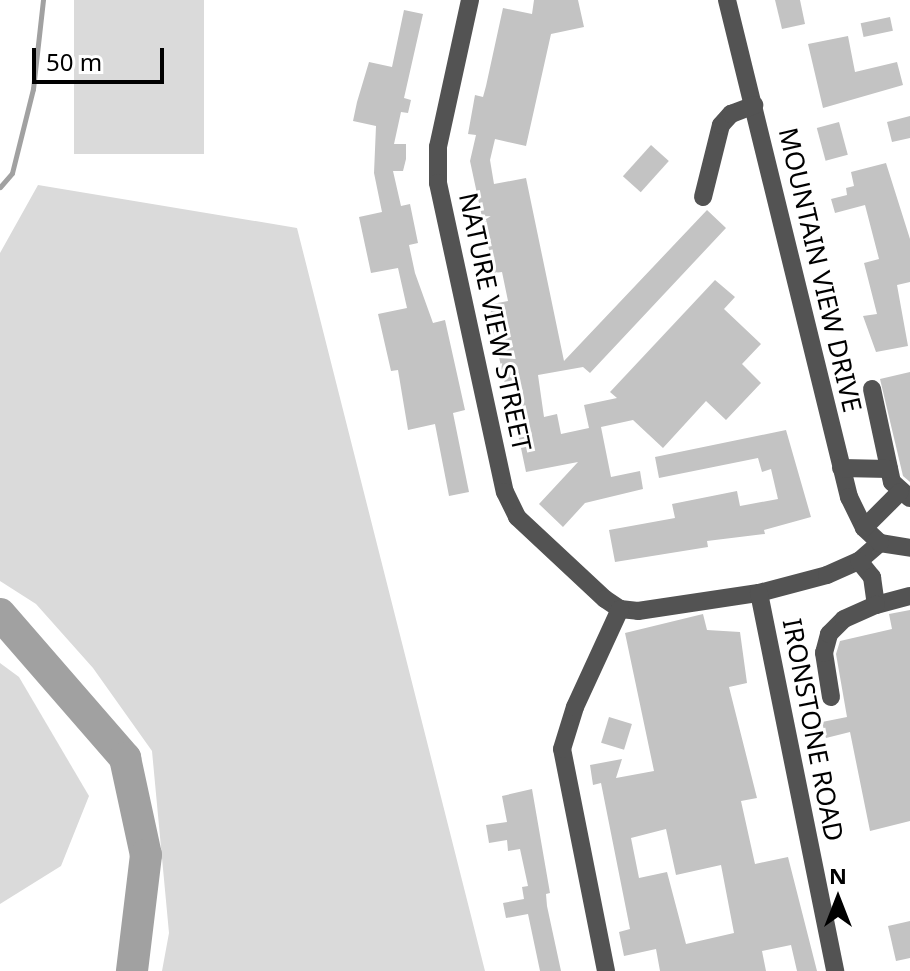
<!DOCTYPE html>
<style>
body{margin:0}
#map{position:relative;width:910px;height:971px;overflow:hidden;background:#fff;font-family:"Noto Sans",sans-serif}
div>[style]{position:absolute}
.green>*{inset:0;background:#dadada;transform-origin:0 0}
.stream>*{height:5px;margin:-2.5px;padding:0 2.5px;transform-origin:2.5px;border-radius:2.5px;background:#a1a1a1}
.river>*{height:32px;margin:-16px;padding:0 16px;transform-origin:16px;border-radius:16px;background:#a1a1a1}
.building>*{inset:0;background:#c3c3c3;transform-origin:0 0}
.minor>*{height:18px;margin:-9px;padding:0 9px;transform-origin:9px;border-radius:9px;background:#535353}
span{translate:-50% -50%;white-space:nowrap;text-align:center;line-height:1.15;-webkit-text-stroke:6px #fff;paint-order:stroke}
.street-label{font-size:26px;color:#000}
.north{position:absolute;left:798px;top:859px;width:80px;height:80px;-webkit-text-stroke:6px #fff;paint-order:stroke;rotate:0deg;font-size:22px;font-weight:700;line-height:32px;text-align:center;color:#000}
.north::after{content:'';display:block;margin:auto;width:28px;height:36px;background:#000;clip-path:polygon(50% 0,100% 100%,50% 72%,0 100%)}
.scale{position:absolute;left:32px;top:48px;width:132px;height:36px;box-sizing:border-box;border:4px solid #000;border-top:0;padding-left:10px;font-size:24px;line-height:28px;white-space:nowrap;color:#000;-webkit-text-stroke:6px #fff;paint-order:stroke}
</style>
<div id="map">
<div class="green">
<i style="left:74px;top:0;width:130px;height:154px"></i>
<i style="clip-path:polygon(38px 185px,297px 228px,485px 971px,162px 971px,169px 933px,152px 751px,93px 668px,36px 604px,0 581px,0 253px)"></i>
<i style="clip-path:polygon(0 663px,19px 677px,89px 796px,61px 866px,0 904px)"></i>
</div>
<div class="stream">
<i style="left:0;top:187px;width:18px;rotate:-49deg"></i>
<i style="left:12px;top:173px;width:87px;rotate:-76deg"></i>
<i style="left:33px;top:89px;width:90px;rotate:-83.6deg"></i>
</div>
<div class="river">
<i style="left:0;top:614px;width:191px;rotate:49deg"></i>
<i style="left:125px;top:758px;width:99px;rotate:77.8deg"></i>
<i style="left:146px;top:855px;width:117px;rotate:96.9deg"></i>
</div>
<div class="building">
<i style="clip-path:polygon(534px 0,578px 0,584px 27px,551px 34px,526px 146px,495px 139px,490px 160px,494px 184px,526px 178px,564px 361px,707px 210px,726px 228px,590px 373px,583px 367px,538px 375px,544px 417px,557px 414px,561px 434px,589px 428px,584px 405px,617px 398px,610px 392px,715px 280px,735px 297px,724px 309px,761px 344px,742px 364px,761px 383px,726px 420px,706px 401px,663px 448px,633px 420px,601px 427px,611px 477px,640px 471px,643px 489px,585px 503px,563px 527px,539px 504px,578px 462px,526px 472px,513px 410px,522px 408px,516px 382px,505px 384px,490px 317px,492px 304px,508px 301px,502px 272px,494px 273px,470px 161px,476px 135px,468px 134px,475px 95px,483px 97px,486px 86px,503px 8px,532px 14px)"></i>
<i style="clip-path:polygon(775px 0,800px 0,805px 24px,782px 29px)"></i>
<i style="clip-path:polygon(404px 10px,423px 14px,404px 98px,411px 100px,408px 113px,401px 112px,394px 144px,406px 144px,406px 159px,403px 171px,393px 171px,401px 206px,410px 204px,418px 243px,409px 245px,415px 273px,433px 323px,445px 320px,465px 410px,453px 413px,469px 492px,449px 496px,435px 424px,408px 430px,398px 370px,391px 371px,378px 314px,407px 308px,398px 268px,371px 273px,359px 217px,382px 212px,374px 173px,376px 126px,353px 121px,357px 102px,369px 62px,392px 67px)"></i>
<i style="left:890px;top:17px;width:14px;height:30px;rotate:78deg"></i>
<i style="clip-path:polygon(848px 36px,855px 72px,897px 62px,903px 85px,823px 108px,808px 44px)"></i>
<i style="clip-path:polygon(910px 116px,910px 138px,892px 142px,887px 122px)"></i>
<i style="left:839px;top:122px;width:34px;height:23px;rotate:75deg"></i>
<i style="left:651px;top:145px;width:24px;height:42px;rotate:42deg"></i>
<i style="clip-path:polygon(886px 163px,910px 239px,910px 282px,897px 285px,908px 346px,876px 352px,863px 316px,877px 314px,864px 263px,879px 259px,865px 205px,835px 213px,831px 199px,847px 195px,846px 188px,854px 186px,851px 172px)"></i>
<i style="clip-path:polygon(910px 372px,910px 482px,903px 476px,880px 379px)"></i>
<i style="clip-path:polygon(786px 430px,811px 517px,764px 530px,765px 534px,707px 541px,708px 547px,615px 562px,609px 530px,675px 518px,672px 504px,737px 491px,740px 506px,778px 499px,771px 469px,762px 472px,758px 458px,659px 478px,655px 457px)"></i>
<i style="clip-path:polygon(910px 610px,910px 821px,870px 831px,850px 732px,826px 738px,822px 722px,847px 717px,836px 654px,840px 641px,892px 629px,889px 614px)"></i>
<i style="clip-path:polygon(evenodd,703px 614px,707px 630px,740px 632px,747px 683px,729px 687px,757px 798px,741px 801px,755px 864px,788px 857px,817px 971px,797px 971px,791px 945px,762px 951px,766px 971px,660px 971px,656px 949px,624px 956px,619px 932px,630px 929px,601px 783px,593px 785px,590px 765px,622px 759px,616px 778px,654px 771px,625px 633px,703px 614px,666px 829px,676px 875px,721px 865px,734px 933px,686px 944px,667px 872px,639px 878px,631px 838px,666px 829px)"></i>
<i style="left:609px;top:717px;width:24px;height:27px;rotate:17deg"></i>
<i style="clip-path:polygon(532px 789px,550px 893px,546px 894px,547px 906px,561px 971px,540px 971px,528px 914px,506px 918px,503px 903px,524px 899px,522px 887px,528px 886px,520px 849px,508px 851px,507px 840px,489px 843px,486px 825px,507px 822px,502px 796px)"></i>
<i style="clip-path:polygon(910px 921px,910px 958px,896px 961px,888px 926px)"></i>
</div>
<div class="minor">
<i style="left:470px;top:0;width:150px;rotate:102.3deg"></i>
<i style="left:438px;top:147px;width:36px;rotate:90deg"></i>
<i style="left:438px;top:183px;width:316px;rotate:77.8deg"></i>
<i style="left:505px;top:492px;width:28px;rotate:64deg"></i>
<i style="left:517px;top:517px;width:120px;rotate:43deg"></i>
<i style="left:605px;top:599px;width:18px;rotate:34deg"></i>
<i style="left:620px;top:609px;width:18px;rotate:6deg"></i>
<i style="left:638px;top:611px;width:122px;rotate:-8.5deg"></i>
<i style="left:759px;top:593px;width:70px;rotate:-14.8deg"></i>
<i style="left:827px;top:575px;width:35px;rotate:-24deg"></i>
<i style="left:859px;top:561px;width:28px;rotate:-41deg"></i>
<i style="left:880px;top:543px;width:30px;rotate:9deg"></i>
<i style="left:727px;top:0;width:512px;rotate:76.21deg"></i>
<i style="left:849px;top:497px;width:34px;rotate:64deg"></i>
<i style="left:864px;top:528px;width:22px;rotate:43deg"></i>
<i style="left:703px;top:197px;width:74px;rotate:-76deg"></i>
<i style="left:721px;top:125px;width:15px;rotate:-48deg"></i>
<i style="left:731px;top:114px;width:25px;rotate:-21deg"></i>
<i style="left:872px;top:389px;width:95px;rotate:77.9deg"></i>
<i style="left:892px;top:482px;width:24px;rotate:42deg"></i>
<i style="left:841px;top:468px;width:48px;rotate:1.2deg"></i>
<i style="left:864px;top:528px;width:51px;rotate:-45deg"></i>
<i style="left:859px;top:561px;width:21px;rotate:51deg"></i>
<i style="left:872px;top:577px;width:28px;rotate:82deg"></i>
<i style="left:876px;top:605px;width:35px;rotate:-15deg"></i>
<i style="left:759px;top:593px;width:386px;rotate:78.6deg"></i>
<i style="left:831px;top:697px;width:45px;rotate:-99deg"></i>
<i style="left:824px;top:653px;width:20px;rotate:-75deg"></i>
<i style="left:829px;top:634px;width:21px;rotate:-45deg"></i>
<i style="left:844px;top:619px;width:35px;rotate:-24deg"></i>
<i style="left:606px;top:971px;width:226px;rotate:-101.2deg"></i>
<i style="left:562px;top:749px;width:44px;rotate:-72.8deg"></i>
<i style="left:575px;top:707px;width:108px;rotate:-65.3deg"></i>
</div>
<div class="street-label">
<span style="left:820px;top:270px;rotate:77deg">MOUNTAIN VIEW DRIVE</span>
<span style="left:495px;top:322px;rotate:78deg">NATURE VIEW STREET</span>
<span style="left:813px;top:730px;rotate:79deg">IRONSTONE ROAD</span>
</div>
<div class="north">N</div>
<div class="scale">50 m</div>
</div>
